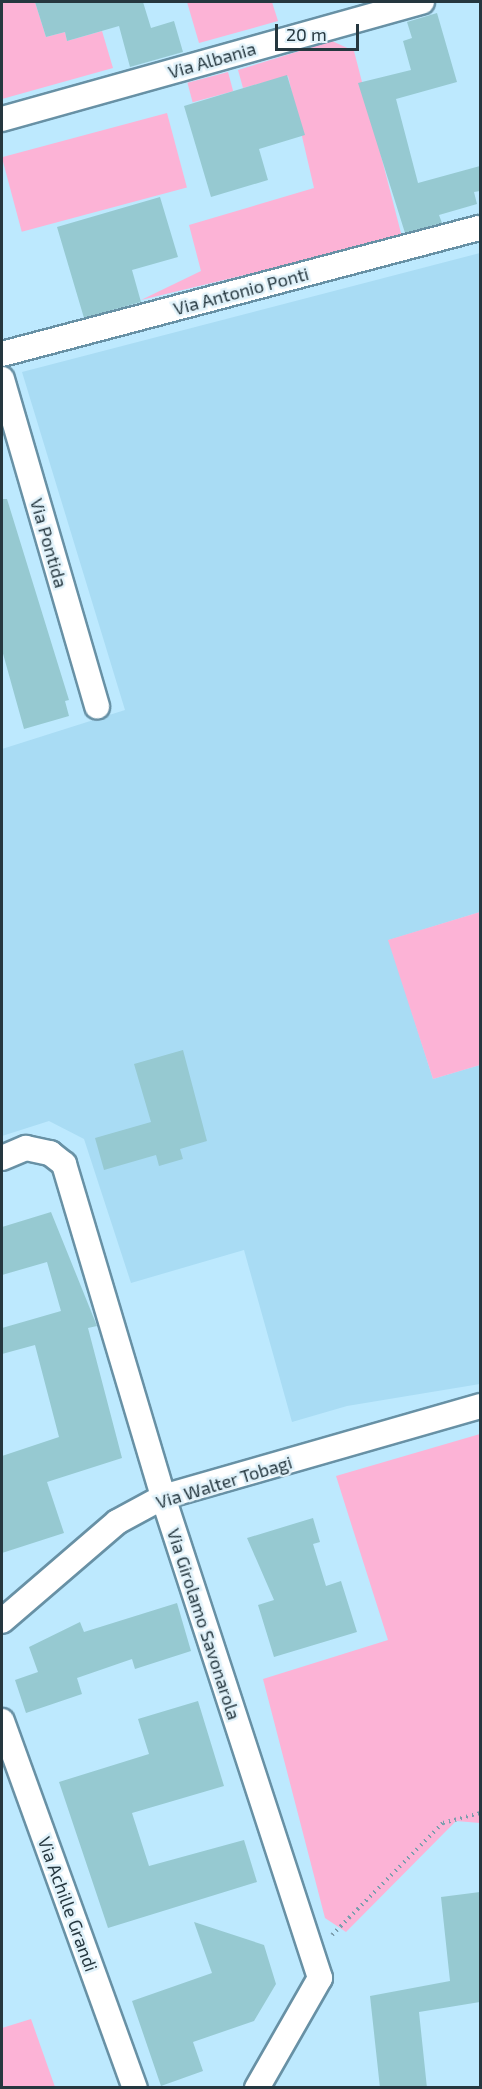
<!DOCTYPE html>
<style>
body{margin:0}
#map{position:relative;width:482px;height:2089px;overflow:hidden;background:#bde9fe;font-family:"Exo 2",sans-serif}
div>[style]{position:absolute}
.built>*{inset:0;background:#a9dcf4}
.green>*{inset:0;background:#fcb3d6;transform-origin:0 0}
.building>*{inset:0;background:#96c9d1}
.path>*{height:4px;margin-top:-2px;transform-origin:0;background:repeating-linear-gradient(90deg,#7c9dad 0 1.5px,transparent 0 6px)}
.roads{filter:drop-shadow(2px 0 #6891a5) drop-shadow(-2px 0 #6891a5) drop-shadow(0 2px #6891a5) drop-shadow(0 -2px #6891a5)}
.minor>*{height:24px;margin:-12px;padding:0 12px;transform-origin:12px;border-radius:12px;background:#fff}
span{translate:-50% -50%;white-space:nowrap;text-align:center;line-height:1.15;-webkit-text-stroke:5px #e1f2fa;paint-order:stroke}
.street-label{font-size:18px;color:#25373f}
.frame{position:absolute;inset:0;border:3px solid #25373f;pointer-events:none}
.scale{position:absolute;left:275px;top:24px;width:84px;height:27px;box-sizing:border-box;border:3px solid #25373f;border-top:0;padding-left:8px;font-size:18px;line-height:21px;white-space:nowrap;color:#25373f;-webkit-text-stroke:4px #e1f2fa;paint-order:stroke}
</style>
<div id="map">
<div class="built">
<i style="clip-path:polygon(480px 253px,480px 912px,389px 940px,433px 1079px,480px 1065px,480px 1384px,347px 1406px,292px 1422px,244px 1250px,131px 1283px,84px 1139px,49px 1121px,2px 1136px,2px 749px,125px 710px,22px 372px)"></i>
</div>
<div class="green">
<i style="clip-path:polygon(2px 2px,35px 2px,46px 37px,65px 32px,67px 41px,102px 31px,113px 68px,2px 99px)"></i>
<i style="clip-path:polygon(187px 2px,272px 2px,278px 21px,199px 43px)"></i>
<i style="clip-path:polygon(332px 41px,354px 51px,402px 237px,141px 300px,201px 271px,189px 225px,314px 188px,288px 76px,243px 88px,238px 70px)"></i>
<i style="left:228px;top:72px;width:20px;height:42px;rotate:75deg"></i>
<i style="left:167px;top:113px;width:77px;height:171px;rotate:75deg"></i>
<i style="clip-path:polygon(480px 912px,480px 1065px,433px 1079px,388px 940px)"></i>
<i style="clip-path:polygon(480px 1434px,480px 1823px,456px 1821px,346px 1932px,325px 1918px,263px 1679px,388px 1640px,336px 1476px)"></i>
<i style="clip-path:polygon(31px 2019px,55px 2087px,2px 2087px,2px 2028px)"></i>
</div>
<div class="building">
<i style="clip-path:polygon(35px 2px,143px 2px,151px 28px,174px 21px,183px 52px,130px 67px,119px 26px,67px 41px,65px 32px,46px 37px)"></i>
<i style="clip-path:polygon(437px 13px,457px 82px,396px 99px,418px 183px,480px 166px,480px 191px,474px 192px,477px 204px,439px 215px,442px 223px,405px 233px,358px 83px,411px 70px,403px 41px,412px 38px,407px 22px)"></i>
<i style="clip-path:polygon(287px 75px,305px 135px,259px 149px,268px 180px,211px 197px,184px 106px)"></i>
<i style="clip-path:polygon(160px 197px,178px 257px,132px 270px,141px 302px,84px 318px,57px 227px)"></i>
<i style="clip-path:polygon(2px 499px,7px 499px,69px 700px,65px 701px,69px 716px,24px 729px,2px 650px)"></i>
<i style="clip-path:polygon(183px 1050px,207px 1141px,180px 1149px,183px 1159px,159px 1166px,156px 1155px,104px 1170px,95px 1138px,151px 1122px,134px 1064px)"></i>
<i style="clip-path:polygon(51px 1212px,97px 1326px,88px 1328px,122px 1458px,47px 1482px,64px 1533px,2px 1553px,2px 1456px,59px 1437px,35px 1345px,2px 1354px,2px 1328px,61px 1311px,47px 1262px,2px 1275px,2px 1227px)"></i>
<i style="clip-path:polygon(313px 1518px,320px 1542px,313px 1544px,326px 1586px,341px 1581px,357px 1632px,274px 1657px,258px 1605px,274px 1600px,247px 1538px)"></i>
<i style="clip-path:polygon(177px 1603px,191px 1651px,135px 1669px,132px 1659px,77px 1678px,82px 1694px,26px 1713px,15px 1680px,38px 1672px,29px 1647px,80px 1622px,84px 1632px)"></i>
<i style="clip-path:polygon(198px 1701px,224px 1786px,132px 1813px,149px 1866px,244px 1840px,257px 1882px,108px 1928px,59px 1782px,149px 1754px,138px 1719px)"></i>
<i style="clip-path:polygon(480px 1892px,480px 2002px,419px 2012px,427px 2088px,380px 2088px,370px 1996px,450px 1981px,441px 1897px)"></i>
<i style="clip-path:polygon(194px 1922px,264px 1945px,276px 1984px,254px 2021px,193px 2042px,203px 2071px,161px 2086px,132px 2001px,212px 1973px)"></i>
</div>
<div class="path">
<i style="left:332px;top:1935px;width:158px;rotate:-45.3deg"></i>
<i style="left:443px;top:1823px;width:38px;rotate:-15deg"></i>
</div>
<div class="roads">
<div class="minor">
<i style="left:2px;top:119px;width:436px;rotate:-15.6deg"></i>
<i style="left:2px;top:354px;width:494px;rotate:-14.8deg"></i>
<i style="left:2px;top:379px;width:341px;rotate:73.8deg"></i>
<i style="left:2px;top:1158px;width:26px;rotate:-23deg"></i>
<i style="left:26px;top:1148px;width:25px;rotate:12deg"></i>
<i style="left:50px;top:1153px;width:18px;rotate:38deg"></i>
<i style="left:64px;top:1164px;width:347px;rotate:73.4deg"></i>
<i style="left:163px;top:1497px;width:506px;rotate:71.92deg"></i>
<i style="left:320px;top:1978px;width:127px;rotate:119.8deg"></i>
<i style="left:2px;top:1621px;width:152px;rotate:-40.7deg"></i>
<i style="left:117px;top:1522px;width:52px;rotate:-28.5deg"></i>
<i style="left:163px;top:1497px;width:330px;rotate:-16deg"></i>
<i style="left:2px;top:1721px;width:390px;rotate:70.1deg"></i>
</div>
</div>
<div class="street-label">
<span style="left:212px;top:60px;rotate:-16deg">Via Albania</span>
<span style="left:241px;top:291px;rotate:-15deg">Via Antonio Ponti</span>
<span style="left:49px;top:543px;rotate:74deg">Via Pontida</span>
<span style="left:224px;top:1482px;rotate:-17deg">Via Walter Tobagi</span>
<span style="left:204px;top:1624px;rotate:72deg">Via Girolamo Savonarola</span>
<span style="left:68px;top:1904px;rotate:70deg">Via Achille Grandi</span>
</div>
<div class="frame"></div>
<div class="scale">20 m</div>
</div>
